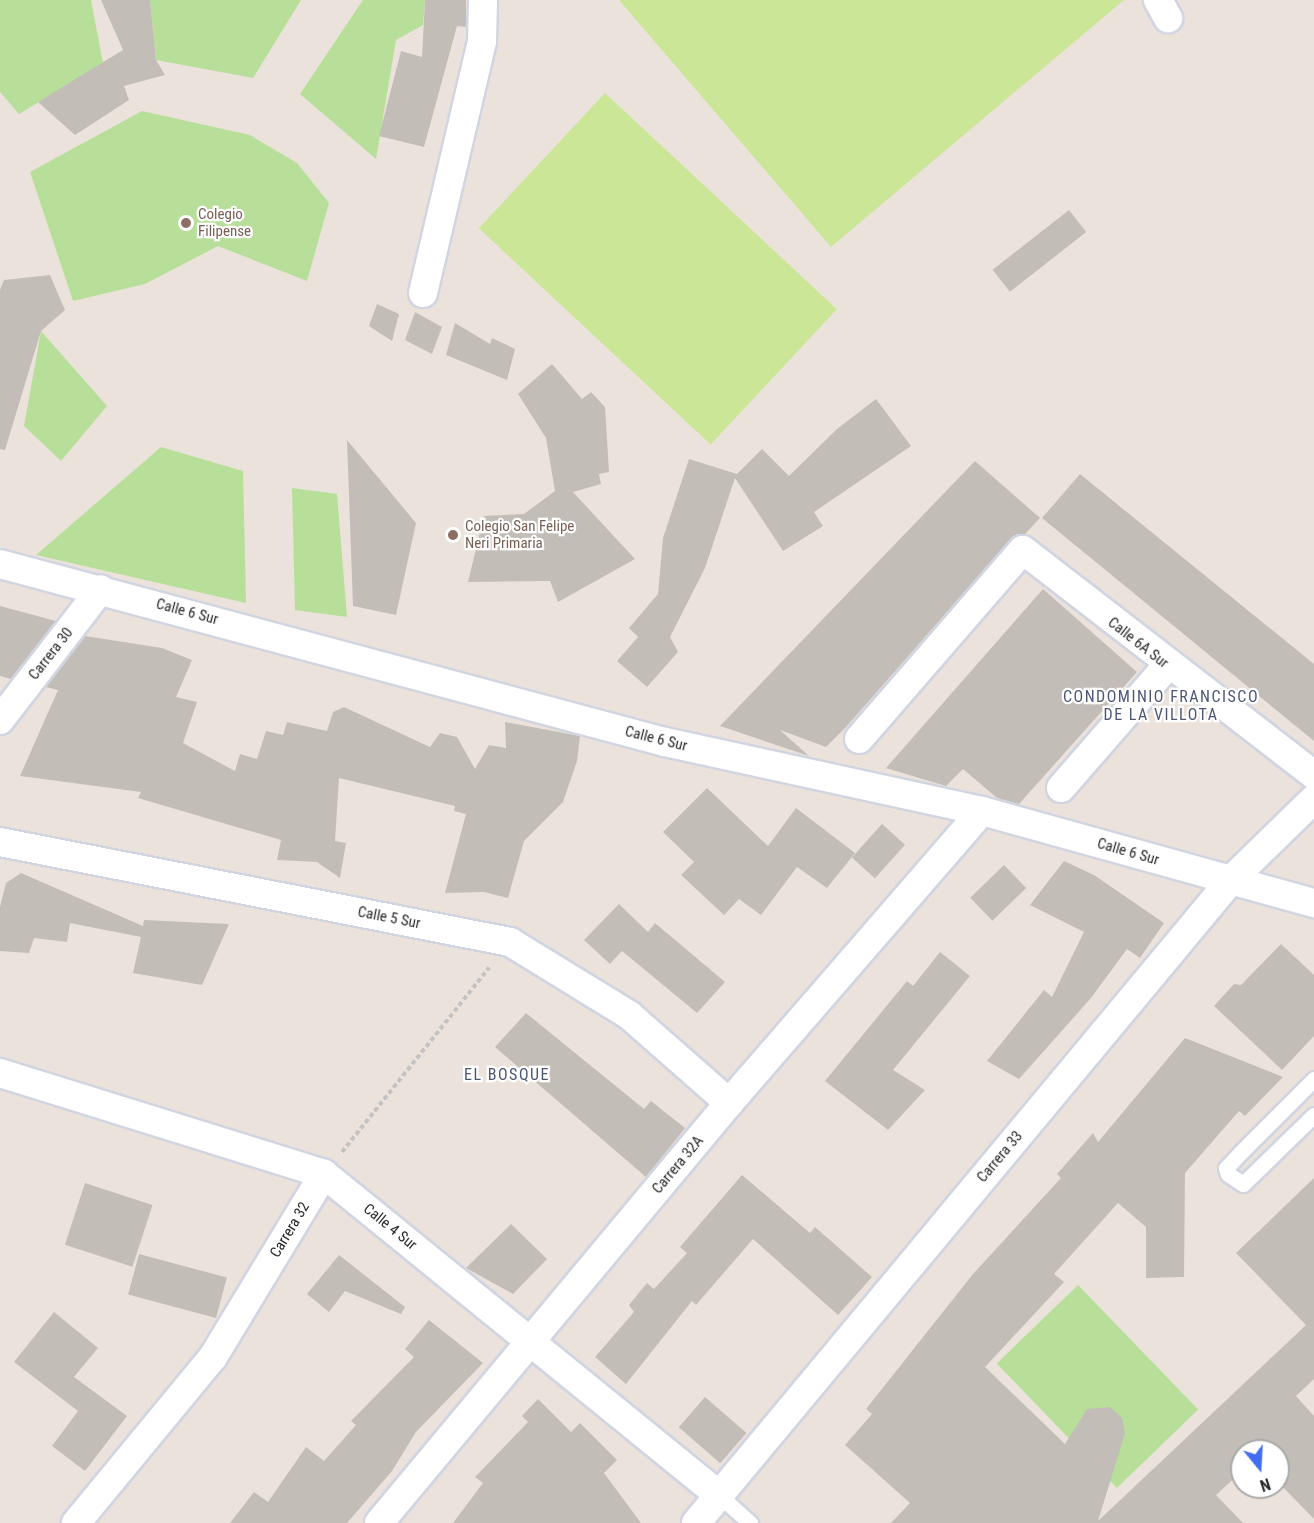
<!DOCTYPE html>
<style>
body{margin:0}
#map{position:relative;width:1314px;height:1523px;overflow:hidden;background:#ebe3db;font-family:"Roboto Condensed",sans-serif}
div>[style]{position:absolute}
.green>*{inset:0;background:#b7df9a;transform-origin:0 0}
.pitch>*{inset:0;background:#cae696;transform-origin:0 0}
.building>*{inset:0;background:#c3bdb8;transform-origin:0 0}
.path>*{height:4px;margin-top:-2px;transform-origin:0;background:repeating-linear-gradient(90deg,#c3c3c3 0 4.5px,transparent 0 7.5px)}
.roads{filter:drop-shadow(2px 0 #d1d5e1) drop-shadow(-2px 0 #d1d5e1) drop-shadow(0 2px #d1d5e1) drop-shadow(0 -2px #d1d5e1)}
.lane>*{height:15px;margin:-7.5px;padding:0 7.5px;transform-origin:7.5px;border-radius:7.5px;background:#fff}
.street>*{height:28px;margin:-14px;padding:0 14px;transform-origin:14px;border-radius:14px;background:#fff}
.dots>*{width:16px;height:16px;translate:-50% -50%;box-sizing:border-box;border:3px solid #fff;border-radius:50%}
span{translate:-50% -50%;white-space:nowrap;text-align:center;line-height:1.15;-webkit-text-stroke:4.5px #fff;paint-order:stroke}
.education-label{font-size:15px;color:#785e54}
.left{translate:0 -50%;text-align:left}
.street-label{font-size:15px;color:#292929}
.neighbourhood-label{font-size:16px;color:#4c5777;letter-spacing:1.5px}
.north{position:absolute;left:1230px;top:1439px;width:60px;height:60px;box-sizing:border-box;background:#fff;border:2px solid #a9a9a9;border-radius:50%;rotate:162deg;font-size:16px;font-weight:700;line-height:24px;text-align:center;color:#292929}
.north::after{content:'';display:block;margin:auto;width:21px;height:27px;background:#426ff1;clip-path:polygon(50% 0,100% 100%,50% 72%,0 100%)}
</style>
<div id="map">
<div class="green">
<i style="clip-path:polygon(0 0,91px 0,103px 63px,19px 114px,0 92px)"></i>
<i style="clip-path:polygon(150px 0,301px 0,253px 78px,156px 60px)"></i>
<i style="clip-path:polygon(363px 0,425px 0,423px 25px,396px 40px,376px 159px,300px 94px)"></i>
<i style="clip-path:polygon(142px 111px,250px 135px,297px 163px,329px 203px,307px 281px,218px 246px,145px 284px,73px 301px,30px 172px)"></i>
<i style="clip-path:polygon(41px 331px,107px 406px,61px 461px,24px 426px)"></i>
<i style="clip-path:polygon(161px 447px,243px 471px,246px 603px,36px 555px)"></i>
<i style="clip-path:polygon(292px 488px,337px 494px,347px 617px,295px 610px)"></i>
<i style="left:1078px;top:1285px;width:173px;height:113px;rotate:46deg"></i>
</div>
<div class="pitch">
<i style="clip-path:polygon(619px 0,1124px 0,831px 247px)"></i>
<i style="left:605px;top:93px;width:317px;height:185px;rotate:43deg"></i>
</div>
<div class="building">
<i style="clip-path:polygon(101px 0,150px 0,156px 60px,165px 75px,124px 86px,129px 100px,75px 135px,38px 102px,123px 50px)"></i>
<i style="clip-path:polygon(425px 0,466px 0,466px 27px,457px 26px,424px 147px,379px 136px,401px 51px,422px 57px)"></i>
<i style="left:1069px;top:210px;width:28px;height:97px;rotate:52deg"></i>
<i style="clip-path:polygon(50px 275px,65px 310px,41px 331px,5px 450px,0 449px,0 290px,4px 280px)"></i>
<i style="clip-path:polygon(377px 304px,399px 314px,392px 341px,369px 326px)"></i>
<i style="clip-path:polygon(415px 312px,442px 327px,432px 354px,405px 340px)"></i>
<i style="clip-path:polygon(455px 323px,490px 344px,492px 338px,515px 349px,507px 380px,446px 355px)"></i>
<i style="clip-path:polygon(552px 364px,582px 399px,591px 392px,605px 407px,609px 472px,599px 474px,601px 484px,573px 492px,635px 559px,558px 602px,550px 581px,468px 582px,484px 516px,524px 514px,555px 491px,546px 438px,518px 394px)"></i>
<i style="clip-path:polygon(876px 399px,911px 446px,814px 512px,823px 526px,783px 551px,735px 478px,705px 568px,670px 637px,678px 652px,647px 687px,617px 661px,638px 637px,629px 628px,658px 594px,663px 538px,689px 459px,737px 474px,762px 449px,789px 476px,837px 429px)"></i>
<i style="clip-path:polygon(347px 440px,416px 523px,396px 615px,353px 606px)"></i>
<i style="clip-path:polygon(975px 461px,1040px 518px,1025px 534px,1011px 539px,846px 727px,826px 747px,780px 730px,809px 756px,720px 726px)"></i>
<i style="clip-path:polygon(1080px 474px,1314px 664px,1314px 741px,1042px 518px)"></i>
<i style="clip-path:polygon(1043px 589px,1137px 672px,1019px 804px,997px 798px,963px 769px,946px 786px,886px 768px)"></i>
<i style="clip-path:polygon(0 606px,56px 621px,11px 679px,0 676px)"></i>
<i style="clip-path:polygon(85px 636px,162px 648px,192px 660px,176px 697px,197px 702px,183px 743px,235px 771px,240px 754px,257px 759px,266px 731px,283px 735px,287px 722px,327px 731px,333px 712px,344px 707px,430px 747px,440px 733px,457px 737px,475px 769px,489px 745px,506px 748px,505px 722px,580px 736px,577px 761px,563px 802px,524px 841px,508px 898px,484px 892px,445px 893px,466px 814px,454px 811px,455px 806px,339px 778px,335px 841px,346px 843px,340px 878px,317px 862px,277px 860px,281px 840px,138px 798px,141px 792px,20px 776px,58px 690px,46px 687px)"></i>
<i style="clip-path:polygon(707px 788px,768px 846px,796px 808px,855px 853px,827px 888px,797px 867px,761px 915px,739px 899px,724px 915px,681px 875px,694px 862px,663px 832px)"></i>
<i style="left:882px;top:824px;width:31px;height:45px;rotate:42deg"></i>
<i style="clip-path:polygon(1064px 861px,1094px 875px,1164px 923px,1140px 958px,1127px 949px,1091px 998px,1019px 1079px,987px 1061px,1044px 990px,1052px 997px,1084px 932px,1030px 905px)"></i>
<i style="left:1004px;top:865px;width:32px;height:47px;rotate:46deg"></i>
<i style="clip-path:polygon(21px 873px,143px 926px,144px 920px,229px 924px,202px 985px,133px 973px,141px 937px,70px 923px,67px 942px,34px 938px,29px 953px,0 951px,0 907px,6px 883px)"></i>
<i style="clip-path:polygon(619px 904px,648px 932px,655px 923px,725px 982px,697px 1013px,622px 951px,610px 964px,584px 940px)"></i>
<i style="clip-path:polygon(1281px 944px,1314px 975px,1314px 1036px,1282px 1070px,1214px 1006px,1234px 984px,1241px 985px)"></i>
<i style="clip-path:polygon(940px 952px,970px 976px,893px 1070px,925px 1090px,888px 1130px,825px 1081px,907px 981px,913px 986px)"></i>
<i style="clip-path:polygon(526px 1013px,644px 1109px,651px 1101px,685px 1128px,646px 1177px,495px 1047px)"></i>
<i style="clip-path:polygon(1185px 1038px,1283px 1077px,1245px 1116px,1239px 1111px,1185px 1173px,1184px 1277px,1146px 1278px,1146px 1227px,1118px 1203px,1054px 1274px,1064px 1282px,985px 1367px,1065px 1444px,1087px 1409px,1110px 1407px,1122px 1418px,1125px 1433px,1098px 1521px,1306px 1325px,1236px 1253px,1314px 1178px,1314px 1379px,1296px 1396px,1314px 1416px,1314px 1519px,1278px 1482px,1278px 1451px,1242px 1451px,1242px 1471px,1216px 1495px,1243px 1523px,891px 1523px,910px 1503px,845px 1445px,872px 1414px,866px 1409px,973px 1274px,1061px 1178px,1057px 1174px,1093px 1133px,1098px 1142px)"></i>
<i style="clip-path:polygon(742px 1175px,810px 1233px,815px 1227px,872px 1277px,838px 1315px,753px 1239px,696px 1305px,692px 1301px,626px 1384px,595px 1357px,634px 1312px,629px 1305px,647px 1283px,654px 1289px,687px 1253px,680px 1247px)"></i>
<i style="left:85px;top:1183px;width:71px;height:65px;rotate:18deg"></i>
<i style="clip-path:polygon(511px 1224px,547px 1259px,513px 1294px,466px 1268px)"></i>
<i style="left:139px;top:1254px;width:91px;height:42px;rotate:15deg"></i>
<i style="clip-path:polygon(339px 1255px,405px 1307px,401px 1314px,345px 1291px,329px 1312px,307px 1294px)"></i>
<i style="clip-path:polygon(54px 1312px,98px 1348px,74px 1377px,127px 1416px,85px 1471px,52px 1446px,78px 1411px,14px 1362px)"></i>
<i style="clip-path:polygon(429px 1320px,483px 1363px,416px 1432px,392px 1471px,347px 1523px,230px 1523px,254px 1492px,268px 1502px,306px 1447px,324px 1461px,356px 1425px,351px 1421px,414px 1357px,405px 1349px)"></i>
<i style="left:705px;top:1397px;width:55px;height:40px;rotate:41deg"></i>
<i style="clip-path:polygon(538px 1399px,571px 1432px,580px 1423px,617px 1460px,604px 1473px,641px 1523px,453px 1523px,483px 1483px,475px 1477px,528px 1422px,522px 1416px)"></i>
</div>
<div class="path">
<i style="left:342px;top:1152px;width:236px;rotate:-51.4deg"></i>
</div>
<div class="roads">
<div class="lane">
<i style="left:1314px;top:1079px;width:103px;rotate:135deg"></i>
<i style="left:1241px;top:1152px;width:22px;rotate:133deg"></i>
<i style="left:1226px;top:1168px;width:6px;rotate:72deg"></i>
<i style="left:1228px;top:1174px;width:18px;rotate:34deg"></i>
<i style="left:1243px;top:1184px;width:99px;rotate:-44.2deg"></i>
<i style="left:719px;top:1495px;width:42px;rotate:42.1deg"></i>
</div>
<div class="street">
<i style="left:1158px;top:0;width:21px;rotate:61deg"></i>
<i style="left:423px;top:293px;width:258px;rotate:-76.8deg"></i>
<i style="left:482px;top:42px;width:42px;rotate:-88.6deg"></i>
<i style="left:0;top:564px;width:688px;rotate:14.99deg"></i>
<i style="left:665px;top:742px;width:324px;rotate:12.3deg"></i>
<i style="left:982px;top:811px;width:345px;rotate:15.5deg"></i>
<i style="left:0;top:720px;width:165px;rotate:-52.4deg"></i>
<i style="left:859px;top:739px;width:250px;rotate:-49.1deg"></i>
<i style="left:1023px;top:550px;width:368px;rotate:37.7deg"></i>
<i style="left:1061px;top:788px;width:162px;rotate:-49deg"></i>
<i style="left:0;top:842px;width:520px;rotate:11.09deg"></i>
<i style="left:510px;top:942px;width:140px;rotate:31.5deg"></i>
<i style="left:629px;top:1015px;width:133px;rotate:41.3deg"></i>
<i style="left:0;top:1073px;width:339px;rotate:17.3deg"></i>
<i style="left:324px;top:1174px;width:509px;rotate:39.1deg"></i>
<i style="left:76px;top:1523px;width:215px;rotate:-50.5deg"></i>
<i style="left:213px;top:1357px;width:214px;rotate:-58.8deg"></i>
<i style="left:379px;top:1523px;width:547px;rotate:-50.19deg"></i>
<i style="left:729px;top:1103px;width:386px;rotate:-49.1deg"></i>
<i style="left:696px;top:1523px;width:836px;rotate:-50.24deg"></i>
<i style="left:1231px;top:880px;width:116px;rotate:-44.3deg"></i>
</div>
</div>
<div class="dots">
<i style="left:186px;top:223px;background:#8d6e63"></i>
<i style="left:453px;top:535px;background:#8d6e63"></i>
</div>
<div class="education-label">
<span class="left" style="left:198px;top:223px">Colegio<br>Filipense</span>
<span class="left" style="left:465px;top:535px">Colegio San Felipe<br>Neri Primaria</span>
</div>
<div class="street-label">
<span style="left:187px;top:612px;rotate:15deg">Calle 6 Sur</span>
<span style="left:1138px;top:643px;rotate:38deg">Calle 6A Sur</span>
<span style="left:51px;top:654px;rotate:-52deg">Carrera 30</span>
<span style="left:656px;top:739px;rotate:14deg">Calle 6 Sur</span>
<span style="left:1128px;top:852px;rotate:16deg">Calle 6 Sur</span>
<span style="left:389px;top:918px;rotate:11deg">Calle 5 Sur</span>
<span style="left:1000px;top:1157px;rotate:-50deg">Carrera 33</span>
<span style="left:678px;top:1165px;rotate:-50deg">Carrera 32A</span>
<span style="left:390px;top:1227px;rotate:39deg">Calle 4 Sur</span>
<span style="left:290px;top:1230px;rotate:-59deg">Carrera 32</span>
</div>
<div class="neighbourhood-label">
<span style="left:1161px;top:706px">CONDOMINIO FRANCISCO<br>DE LA VILLOTA</span>
<span style="left:507px;top:1075px">EL BOSQUE</span>
</div>
<div class="north">N</div>
</div>
